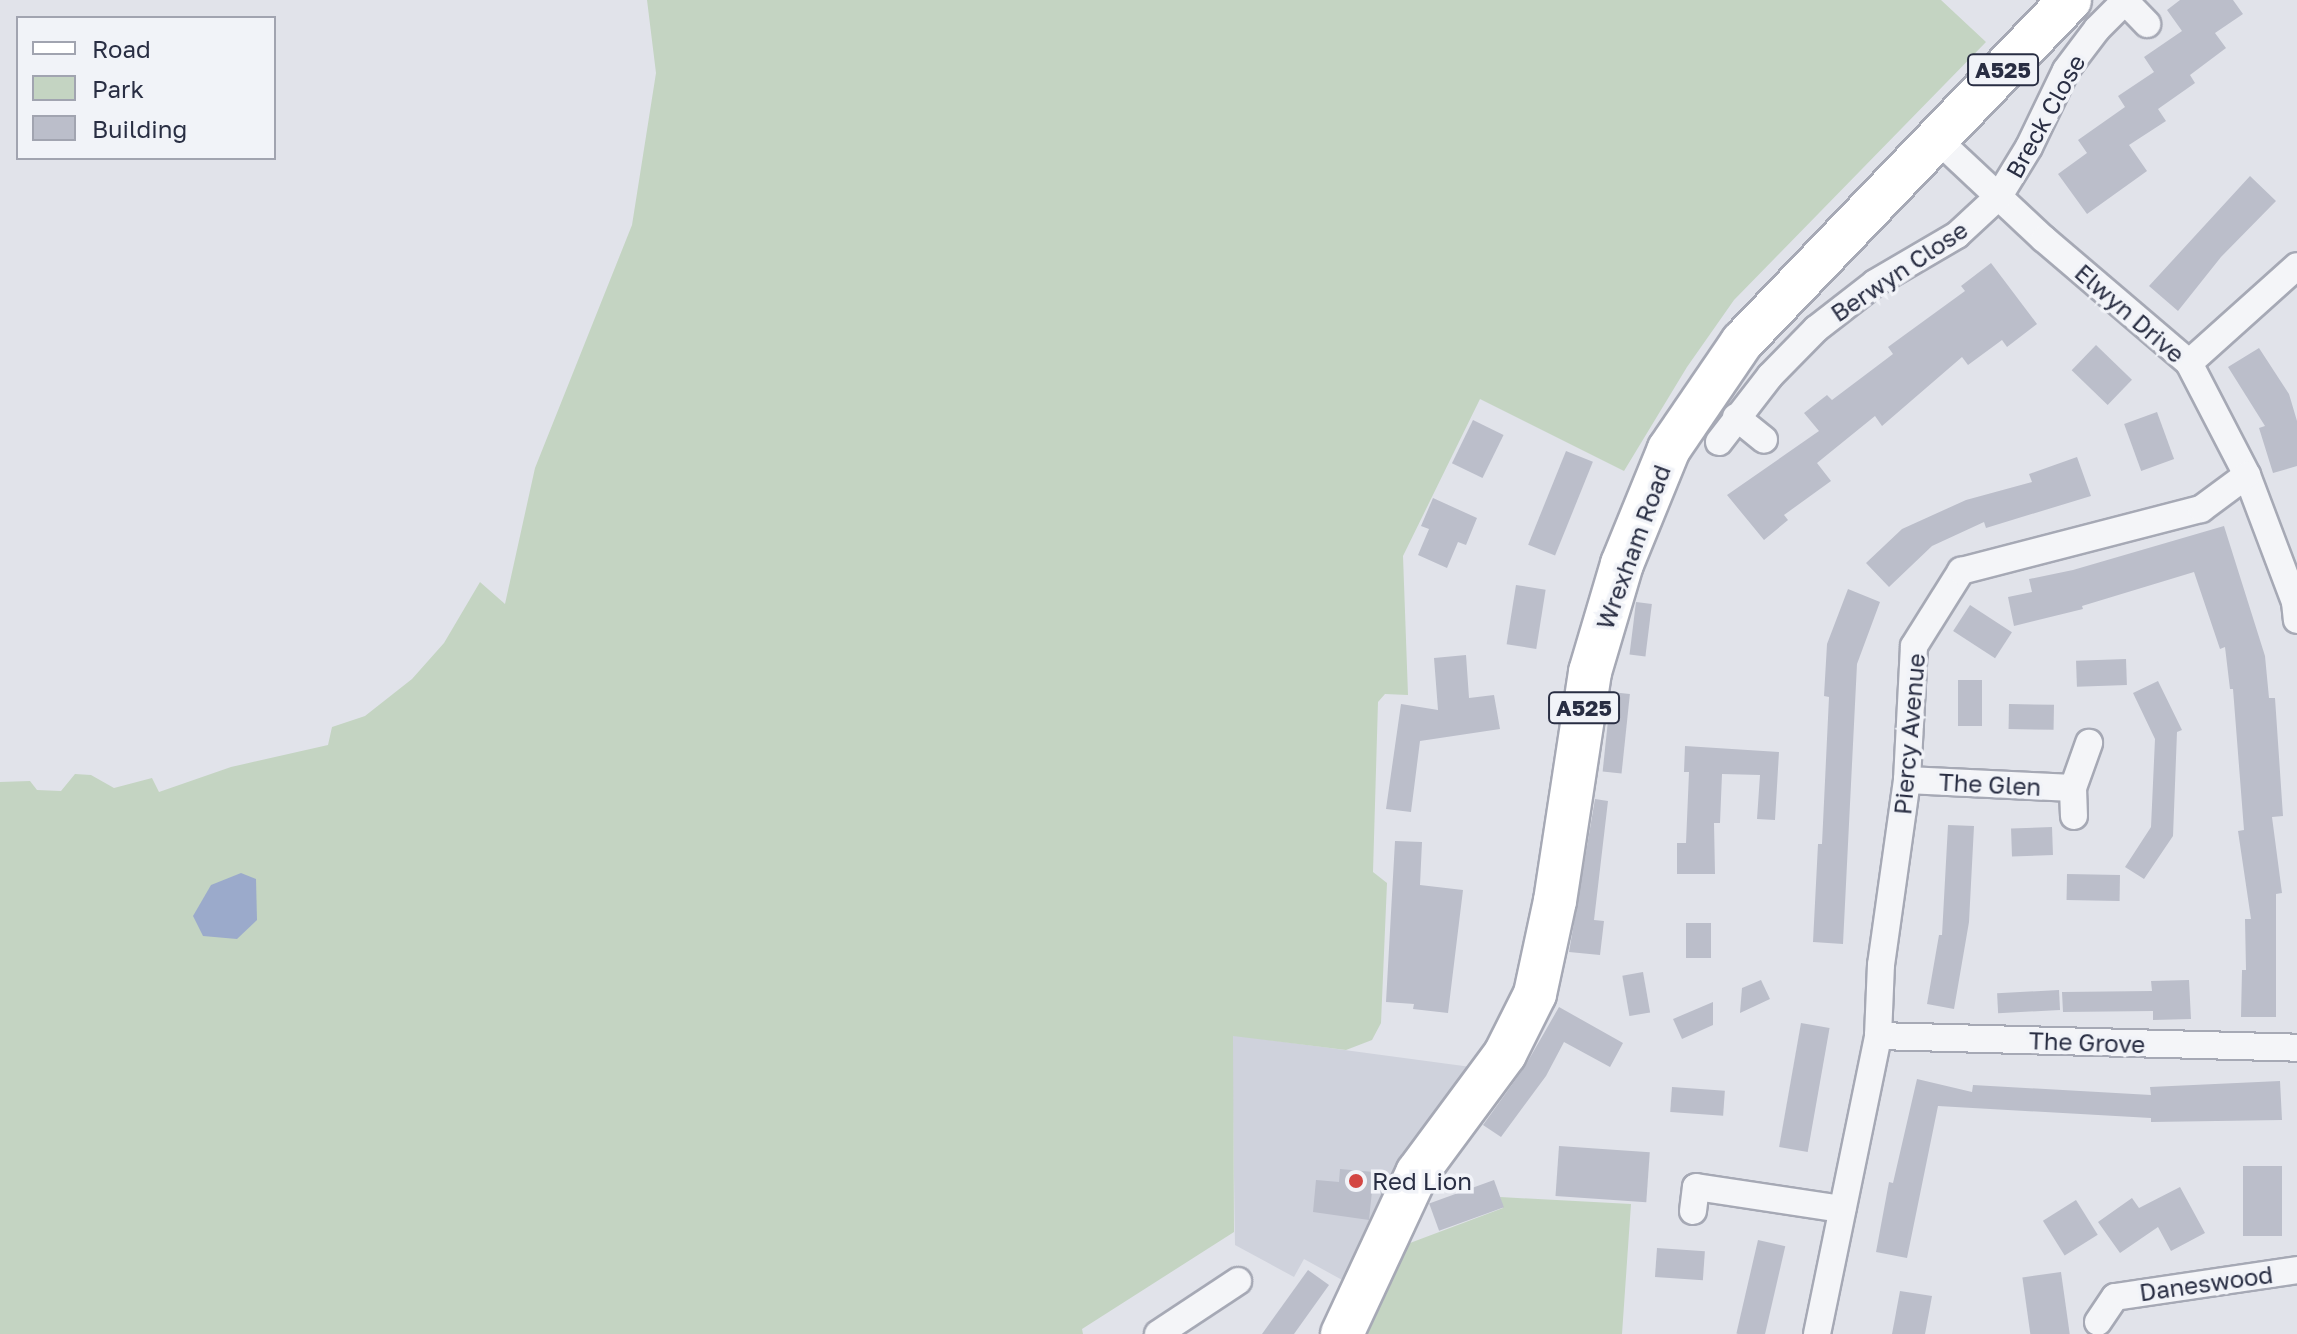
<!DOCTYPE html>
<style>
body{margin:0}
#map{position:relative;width:2297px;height:1334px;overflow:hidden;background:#e1e3ea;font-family:"Golos Text",sans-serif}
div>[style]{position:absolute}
.built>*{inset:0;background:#cfd2dc}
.green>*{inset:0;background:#c4d4c2}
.water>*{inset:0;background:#9baacb}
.building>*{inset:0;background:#bbbeca;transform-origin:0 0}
.roads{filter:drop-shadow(2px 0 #a6a9b5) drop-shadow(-2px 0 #a6a9b5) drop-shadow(0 2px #a6a9b5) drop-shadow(0 -2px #a6a9b5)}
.minor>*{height:26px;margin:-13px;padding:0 13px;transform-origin:13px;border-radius:13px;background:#f4f5f8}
.primary>*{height:42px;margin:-21px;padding:0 21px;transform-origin:21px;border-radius:21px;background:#fff}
.dots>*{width:22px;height:22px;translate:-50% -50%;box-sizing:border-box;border:4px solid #f1f3f8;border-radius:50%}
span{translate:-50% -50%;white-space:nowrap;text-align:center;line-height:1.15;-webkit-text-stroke:7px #f1f3f8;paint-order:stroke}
.shield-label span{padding:2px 6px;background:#f1f3f8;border:2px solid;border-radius:6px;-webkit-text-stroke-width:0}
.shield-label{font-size:22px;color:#292e43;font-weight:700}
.street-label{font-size:24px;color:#292e43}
.poi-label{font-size:24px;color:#292e43}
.left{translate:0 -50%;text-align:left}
.legend{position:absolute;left:16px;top:16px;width:260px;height:144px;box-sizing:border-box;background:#f1f3f8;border:2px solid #a1a4b0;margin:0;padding:10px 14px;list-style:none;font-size:24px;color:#292e43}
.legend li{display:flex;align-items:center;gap:16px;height:40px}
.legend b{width:40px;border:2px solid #a1a4b0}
</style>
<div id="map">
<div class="built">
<i style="clip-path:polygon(1232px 1035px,1471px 1067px,1410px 1147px,1344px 1281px,1304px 1259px,1294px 1277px,1235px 1245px)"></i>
</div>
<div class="green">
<i style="clip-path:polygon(647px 0,1941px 0,1986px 42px,1734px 300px,1687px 367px,1624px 471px,1480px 399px,1403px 556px,1408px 695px,1385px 694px,1378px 702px,1373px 872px,1387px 883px,1381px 1023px,1372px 1040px,1346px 1050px,1233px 1036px,1234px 1232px,1082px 1329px,1083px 1334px,0 1334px,0 782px,30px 781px,37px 790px,61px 791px,75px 774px,91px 775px,114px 788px,152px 778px,159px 792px,231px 767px,328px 745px,332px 727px,365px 716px,412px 679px,444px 643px,480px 582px,505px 604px,535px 468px,632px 225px,656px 73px)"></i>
<i style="clip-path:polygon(1500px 1197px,1631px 1204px,1622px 1334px,1352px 1334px,1401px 1262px,1402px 1246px,1503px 1208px)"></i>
</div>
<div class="water">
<i style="clip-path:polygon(241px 873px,256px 879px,257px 920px,237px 939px,203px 936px,193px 916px,211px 885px)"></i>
</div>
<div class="building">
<i style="clip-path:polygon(2180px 0,2233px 0,2243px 14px,2215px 33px,2226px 48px,2190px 75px,2195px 83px,2158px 109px,2166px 121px,2129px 145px,2147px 171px,2087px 214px,2058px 174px,2087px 153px,2078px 140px,2125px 107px,2118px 96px,2154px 72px,2144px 57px,2182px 31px,2167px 10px)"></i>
<i style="clip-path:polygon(2250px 176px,2276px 201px,2221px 257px,2178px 311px,2149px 286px)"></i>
<i style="clip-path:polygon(1991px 263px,2037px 324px,2007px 347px,2002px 340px,1968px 365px,1962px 357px,1882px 426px,1875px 416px,1817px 463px,1831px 481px,1784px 515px,1788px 520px,1764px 540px,1727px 495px,1819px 431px,1804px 413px,1827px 395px,1832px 400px,1893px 354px,1888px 347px,1965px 291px,1961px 286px)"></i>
<i style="left:2096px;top:345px;width:50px;height:35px;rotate:44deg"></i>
<i style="clip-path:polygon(2259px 348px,2289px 394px,2297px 421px,2297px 466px,2273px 473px,2259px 428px,2265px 426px,2228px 367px)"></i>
<i style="left:2157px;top:412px;width:50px;height:35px;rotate:70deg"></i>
<i style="left:1473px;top:420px;width:34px;height:48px;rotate:26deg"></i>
<i style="left:1566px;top:451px;width:29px;height:101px;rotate:22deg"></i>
<i style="clip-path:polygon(2077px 457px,2091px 496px,1986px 528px,1984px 522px,1932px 546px,1889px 587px,1866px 563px,1902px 529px,1966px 500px,2032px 482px,2029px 474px)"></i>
<i style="clip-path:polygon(1433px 498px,1477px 518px,1466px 545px,1458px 542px,1447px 568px,1418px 555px,1429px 529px,1421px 526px)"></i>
<i style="clip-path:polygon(2224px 526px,2265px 656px,2269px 698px,2275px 698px,2283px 816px,2272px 817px,2282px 893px,2276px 894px,2276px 1017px,2241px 1017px,2242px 970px,2246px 970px,2245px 919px,2251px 919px,2238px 831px,2244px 830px,2233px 689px,2230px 689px,2225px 647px,2220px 649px,2194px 572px,2082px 606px,2083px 609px,2014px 626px,2008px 597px,2032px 592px,2029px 579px,2073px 570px)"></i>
<i style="left:1516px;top:585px;width:30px;height:60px;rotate:9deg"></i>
<i style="clip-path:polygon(1848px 589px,1880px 602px,1857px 664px,1843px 944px,1813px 942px,1818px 844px,1822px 844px,1829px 697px,1824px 696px,1827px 644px)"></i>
<i style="left:1636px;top:602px;width:16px;height:53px;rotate:7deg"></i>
<i style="left:1970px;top:605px;width:50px;height:31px;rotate:33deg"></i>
<i style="clip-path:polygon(1466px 655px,1469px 698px,1494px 695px,1500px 729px,1420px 741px,1411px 812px,1386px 809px,1401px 704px,1438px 710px,1434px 658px)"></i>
<i style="left:2126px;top:659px;width:26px;height:50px;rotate:88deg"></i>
<i style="left:1958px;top:680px;width:24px;height:46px"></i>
<i style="clip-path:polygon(2158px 681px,2182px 730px,2177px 732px,2173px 836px,2144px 879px,2125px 867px,2151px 827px,2155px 739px,2133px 693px)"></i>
<i style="left:1611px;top:692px;width:19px;height:80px;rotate:6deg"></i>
<i style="left:2009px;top:704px;width:45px;height:25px;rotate:1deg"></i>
<i style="clip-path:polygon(1685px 746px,1779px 752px,1775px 820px,1757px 819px,1760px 775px,1722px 774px,1720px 823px,1714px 823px,1715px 874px,1677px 874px,1677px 843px,1686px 843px,1689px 772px,1684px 772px)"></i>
<i style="clip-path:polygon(1595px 799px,1608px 801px,1594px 920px,1604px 921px,1600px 955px,1569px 952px)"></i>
<i style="clip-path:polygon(1948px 825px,1974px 826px,1969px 922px,1954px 1009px,1927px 1004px,1939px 935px,1942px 935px)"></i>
<i style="left:2052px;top:827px;width:28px;height:41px;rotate:88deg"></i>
<i style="clip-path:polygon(1395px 841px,1422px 842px,1420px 885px,1463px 890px,1448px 1013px,1413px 1009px,1414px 1004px,1386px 1002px)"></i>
<i style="left:2067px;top:874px;width:53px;height:26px;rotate:1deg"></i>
<i style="left:1686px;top:923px;width:25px;height:35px"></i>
<i style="left:1643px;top:972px;width:41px;height:21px;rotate:80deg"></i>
<i style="clip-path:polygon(1761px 980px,1770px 999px,1740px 1013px,1742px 988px)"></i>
<i style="clip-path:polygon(2189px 980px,2191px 1019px,2153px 1020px,2153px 1011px,2063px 1012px,2062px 992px,2152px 991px,2151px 981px)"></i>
<i style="left:2059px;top:990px;width:20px;height:62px;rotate:87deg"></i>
<i style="clip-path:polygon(1713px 1002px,1713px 1025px,1682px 1039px,1673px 1019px)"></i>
<i style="clip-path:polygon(1559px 1007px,1623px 1043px,1610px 1067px,1564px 1042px,1546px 1076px,1501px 1137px,1483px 1125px,1524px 1068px)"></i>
<i style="left:1801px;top:1023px;width:29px;height:126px;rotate:10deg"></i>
<i style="clip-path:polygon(1917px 1079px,1972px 1092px,1973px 1085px,2151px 1095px,2150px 1087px,2280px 1081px,2282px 1120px,2151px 1122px,2151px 1118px,1938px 1106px,1907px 1258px,1876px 1252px,1889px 1182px,1893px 1183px)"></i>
<i style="left:1672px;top:1087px;width:53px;height:25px;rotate:4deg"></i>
<i style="left:1559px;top:1146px;width:91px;height:50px;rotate:4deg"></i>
<i style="left:2243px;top:1166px;width:39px;height:70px"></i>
<i style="clip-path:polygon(1340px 1169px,1374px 1172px,1369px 1220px,1313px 1212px,1316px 1180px,1339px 1182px)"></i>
<i style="left:1494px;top:1180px;width:29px;height:69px;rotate:70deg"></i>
<i style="clip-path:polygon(2180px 1187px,2205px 1233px,2171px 1251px,2158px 1227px,2120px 1253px,2098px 1222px,2132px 1198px,2139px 1208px)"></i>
<i style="left:2076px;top:1200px;width:41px;height:39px;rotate:58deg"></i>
<i style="left:1758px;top:1240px;width:28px;height:96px;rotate:13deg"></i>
<i style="left:1657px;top:1248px;width:48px;height:29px;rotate:4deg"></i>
<i style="clip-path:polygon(1308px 1270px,1329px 1285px,1294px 1334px,1262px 1334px)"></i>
<i style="left:2061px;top:1272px;width:63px;height:39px;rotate:82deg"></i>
<i style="clip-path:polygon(1900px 1291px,1932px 1296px,1925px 1334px,1892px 1334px)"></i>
</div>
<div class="roads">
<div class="minor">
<i style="left:2125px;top:1px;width:32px;rotate:46deg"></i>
<i style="left:1937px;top:139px;width:146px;rotate:43.1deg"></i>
<i style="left:2044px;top:239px;width:191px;rotate:40.5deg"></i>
<i style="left:2189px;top:363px;width:126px;rotate:62.6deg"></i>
<i style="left:2247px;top:475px;width:136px;rotate:69.3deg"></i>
<i style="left:2295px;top:602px;width:18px;rotate:84deg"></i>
<i style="left:2189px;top:363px;width:145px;rotate:-41.9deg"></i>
<i style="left:1736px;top:417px;width:36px;rotate:39deg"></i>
<i style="left:1719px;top:442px;width:83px;rotate:-52.3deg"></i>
<i style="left:1770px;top:376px;width:66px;rotate:-45.6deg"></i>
<i style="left:1816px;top:329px;width:75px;rotate:-37.9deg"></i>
<i style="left:1875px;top:283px;width:95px;rotate:-30.3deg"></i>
<i style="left:1957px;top:235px;width:57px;rotate:-42.9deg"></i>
<i style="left:1999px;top:196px;width:57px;rotate:-58.5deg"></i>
<i style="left:2029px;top:147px;width:85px;rotate:-64.3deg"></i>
<i style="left:2066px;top:70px;width:51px;rotate:-52.9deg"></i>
<i style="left:2097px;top:29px;width:41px;rotate:-45deg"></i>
<i style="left:1907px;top:780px;width:166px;rotate:2.8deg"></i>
<i style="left:2073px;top:788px;width:48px;rotate:-70.4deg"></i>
<i style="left:2073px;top:788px;width:28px;rotate:88deg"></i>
<i style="left:1878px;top:1036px;width:419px;rotate:1.6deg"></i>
<i style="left:1693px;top:1211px;width:24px;rotate:-83deg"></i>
<i style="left:1696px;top:1187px;width:148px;rotate:8.6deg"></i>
<i style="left:2098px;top:1322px;width:30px;rotate:-56deg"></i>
<i style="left:2115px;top:1297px;width:184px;rotate:-8.4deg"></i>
<i style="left:1158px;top:1334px;width:96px;rotate:-33.5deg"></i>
<i style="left:1817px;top:1334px;width:304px;rotate:-78.4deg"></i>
<i style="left:1878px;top:1036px;width:71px;rotate:-87.6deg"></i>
<i style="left:1881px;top:965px;width:187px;rotate:-82deg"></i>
<i style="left:1907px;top:780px;width:134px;rotate:-87deg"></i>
<i style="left:1914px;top:646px;width:89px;rotate:-57.9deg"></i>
<i style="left:1961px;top:571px;width:248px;rotate:-14.5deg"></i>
<i style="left:2201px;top:509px;width:57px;rotate:-36.5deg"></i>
</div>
<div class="primary">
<i style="left:1342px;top:1334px;width:178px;rotate:-65deg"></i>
<i style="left:1417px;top:1173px;width:148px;rotate:-53.5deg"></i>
<i style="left:1505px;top:1054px;width:67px;rotate:-63.4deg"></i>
<i style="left:1535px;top:994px;width:95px;rotate:-77.9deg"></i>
<i style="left:1555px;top:901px;width:232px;rotate:-81.3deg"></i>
<i style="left:1590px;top:672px;width:113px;rotate:-73.5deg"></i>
<i style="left:1622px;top:564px;width:124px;rotate:-67.8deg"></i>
<i style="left:1669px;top:449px;width:130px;rotate:-55.7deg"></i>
<i style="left:1742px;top:342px;width:474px;rotate:-46.2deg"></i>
</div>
</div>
<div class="dots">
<i style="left:1356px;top:1181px;background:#d34643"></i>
</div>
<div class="shield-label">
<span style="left:2003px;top:70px">A525</span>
<span style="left:1584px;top:708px">A525</span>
</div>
<div class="street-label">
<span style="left:2045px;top:116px;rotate:-61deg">Breck Close</span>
<span style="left:1899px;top:271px;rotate:-34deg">Berwyn Close</span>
<span style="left:2130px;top:313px;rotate:41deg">Elwyn Drive</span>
<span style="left:1633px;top:547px;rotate:-70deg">Wrexham Road</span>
<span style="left:1909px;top:734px;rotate:-85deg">Piercy Avenue</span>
<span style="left:1990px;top:784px;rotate:3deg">The Glen</span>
<span style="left:2087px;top:1042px;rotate:2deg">The Grove</span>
<span style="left:2206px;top:1283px;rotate:-8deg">Daneswood</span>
</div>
<div class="poi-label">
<span class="left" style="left:1372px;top:1181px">Red Lion</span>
</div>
<ul class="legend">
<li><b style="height:10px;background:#fff"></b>Road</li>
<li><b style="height:22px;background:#c4d4c2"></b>Park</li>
<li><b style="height:22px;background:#bbbeca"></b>Building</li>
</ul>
</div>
